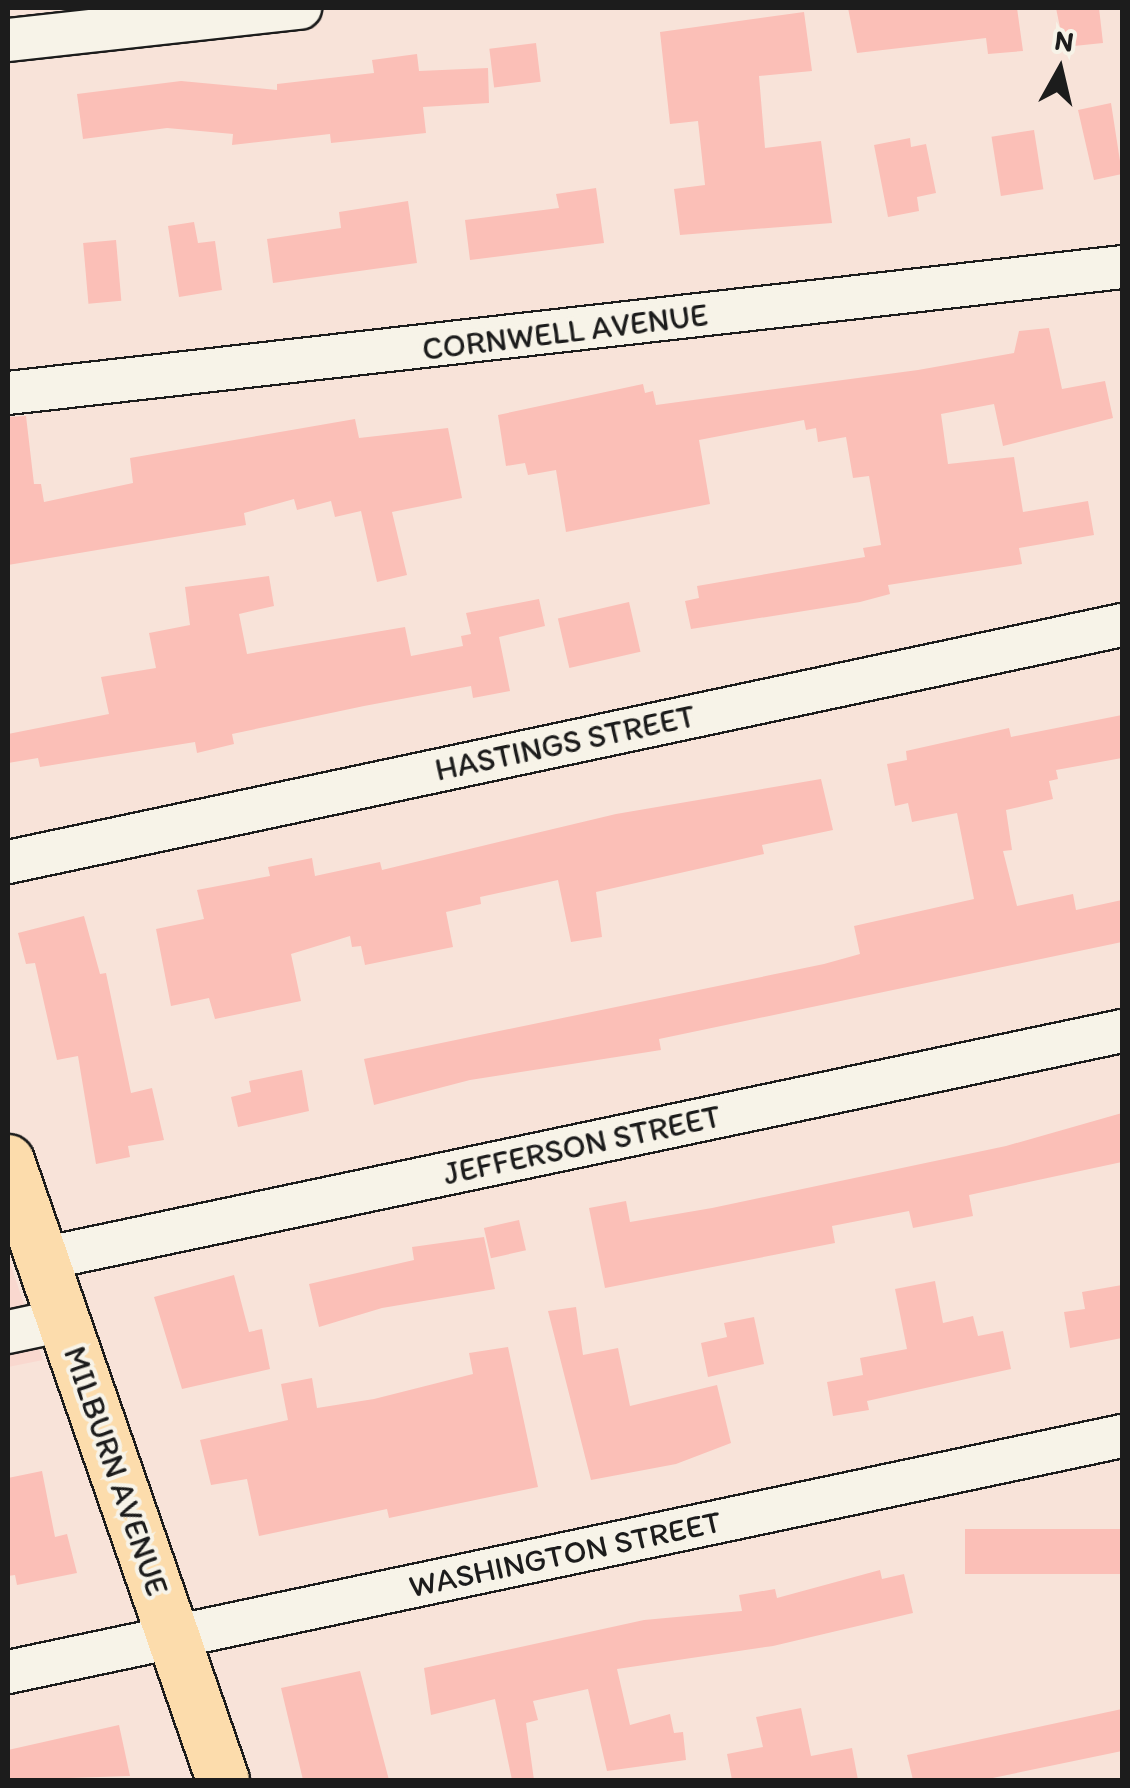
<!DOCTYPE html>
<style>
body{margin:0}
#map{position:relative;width:1130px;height:1788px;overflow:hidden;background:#f8e3d9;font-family:Itim,sans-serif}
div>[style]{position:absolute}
.built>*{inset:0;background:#f9d8cf}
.building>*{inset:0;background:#fbbfb7;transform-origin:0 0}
.roads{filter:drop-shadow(2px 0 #1c1c1c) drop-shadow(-2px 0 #1c1c1c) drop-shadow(0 2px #1c1c1c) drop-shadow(0 -2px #1c1c1c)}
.minor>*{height:42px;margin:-21px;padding:0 21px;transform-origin:21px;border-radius:21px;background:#f7f3e8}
.major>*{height:52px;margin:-26px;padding:0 26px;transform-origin:26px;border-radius:26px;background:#fcdcac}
span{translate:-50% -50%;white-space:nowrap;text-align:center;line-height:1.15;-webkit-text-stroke:8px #f7f3e8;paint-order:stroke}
.street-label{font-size:32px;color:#1c1c1c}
.frame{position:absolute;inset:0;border:10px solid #1c1c1c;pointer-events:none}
.north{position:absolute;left:1010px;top:20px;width:100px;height:100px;-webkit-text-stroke:8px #f7f3e8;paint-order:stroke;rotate:8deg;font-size:28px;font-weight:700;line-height:40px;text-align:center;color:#1c1c1c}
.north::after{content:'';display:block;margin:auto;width:35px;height:45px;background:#1c1c1c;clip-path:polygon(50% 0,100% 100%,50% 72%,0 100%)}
</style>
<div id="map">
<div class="built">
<i style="clip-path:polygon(8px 1257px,43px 1360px,8px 1367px)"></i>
</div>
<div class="building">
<i style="clip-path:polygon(848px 8px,1017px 8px,1023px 51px,988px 54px,986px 38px,857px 53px)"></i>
<i style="clip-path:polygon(1056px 8px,1099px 8px,1103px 43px,1064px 47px)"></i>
<i style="clip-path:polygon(804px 12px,812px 71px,759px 76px,765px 148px,821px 141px,832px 223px,680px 235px,674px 189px,705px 185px,698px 121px,670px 124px,660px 32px)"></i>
<i style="left:536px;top:43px;width:39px;height:47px;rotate:83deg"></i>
<i style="clip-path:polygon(417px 54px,419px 71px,488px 68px,489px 103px,423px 107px,426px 133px,331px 143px,330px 134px,232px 145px,233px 134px,167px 128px,83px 139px,77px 94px,181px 81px,277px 90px,277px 84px,374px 73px,372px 60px)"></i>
<i style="clip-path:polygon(1111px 103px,1122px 174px,1094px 180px,1078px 110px)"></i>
<i style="left:1034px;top:130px;width:60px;height:43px;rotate:81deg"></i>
<i style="clip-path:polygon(910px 138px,911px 147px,926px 144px,936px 193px,917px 197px,919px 211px,888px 217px,874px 145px)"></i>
<i style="clip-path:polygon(596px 188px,604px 243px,470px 260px,465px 220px,559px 208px,556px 194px)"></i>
<i style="clip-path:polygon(408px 201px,417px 263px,273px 283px,267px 239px,341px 228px,339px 212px)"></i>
<i style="clip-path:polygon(194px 222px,198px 243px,215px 241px,222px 290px,179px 297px,168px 226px)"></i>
<i style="left:116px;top:240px;width:61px;height:33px;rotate:85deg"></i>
<i style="clip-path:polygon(1049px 328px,1062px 389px,1105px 381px,1113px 418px,1003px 446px,994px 404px,941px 414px,948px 464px,1014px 457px,1023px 512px,1088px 501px,1094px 535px,1019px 548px,1022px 564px,888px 585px,890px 594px,860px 602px,691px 629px,685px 601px,699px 598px,697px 586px,865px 557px,863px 548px,881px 545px,869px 476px,853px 478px,846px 437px,818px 442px,816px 428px,806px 430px,804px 420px,699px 440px,710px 504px,566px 532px,556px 470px,528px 475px,525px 463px,506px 466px,498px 415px,643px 384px,645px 393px,653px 391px,656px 405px,918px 370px,1014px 353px,1019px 331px)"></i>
<i style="clip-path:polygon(26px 416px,34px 484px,41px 484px,44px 502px,133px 483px,130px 458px,355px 419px,359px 438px,448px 428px,462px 498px,392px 512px,407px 575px,377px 582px,361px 511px,335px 517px,331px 501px,297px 510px,294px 499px,244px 513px,246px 525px,8px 565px,8px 417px)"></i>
<i style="clip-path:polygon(269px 576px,274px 606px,239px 614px,247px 654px,405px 627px,411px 656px,463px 646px,461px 636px,471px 634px,466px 613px,539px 599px,545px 626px,499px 637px,510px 691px,473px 698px,471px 686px,364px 706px,232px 734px,234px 744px,197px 753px,195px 742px,40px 767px,38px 758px,8px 763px,8px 734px,109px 714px,101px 677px,156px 668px,149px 633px,190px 625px,185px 587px)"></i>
<i style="left:629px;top:602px;width:51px;height:73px;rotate:77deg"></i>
<i style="clip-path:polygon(1122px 715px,1122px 758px,1056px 770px,1058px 779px,1049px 781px,1053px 799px,1006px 810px,1012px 850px,1003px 851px,1017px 906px,1073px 894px,1076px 910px,1122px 900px,1122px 942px,659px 1039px,661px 1050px,470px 1080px,374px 1105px,364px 1059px,824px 964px,860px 954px,854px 926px,974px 899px,957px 813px,912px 822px,908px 803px,895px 806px,887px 764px,907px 760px,906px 751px,1009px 728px,1011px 737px)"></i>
<i style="clip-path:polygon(821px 779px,833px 830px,762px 845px,764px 854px,596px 892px,602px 937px,571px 942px,558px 880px,480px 897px,481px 904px,446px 912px,453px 947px,365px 965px,361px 946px,352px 947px,350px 936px,291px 954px,301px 1001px,215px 1019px,209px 998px,171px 1006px,156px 929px,204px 919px,197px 890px,270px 876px,268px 867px,312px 858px,315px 876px,380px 862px,382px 870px,616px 814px)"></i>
<i style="clip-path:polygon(84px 916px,100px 974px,106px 973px,131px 1093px,152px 1088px,164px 1140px,128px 1146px,130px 1157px,96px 1164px,78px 1056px,57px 1060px,35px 963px,26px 964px,18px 933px)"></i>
<i style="clip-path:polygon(302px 1070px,309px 1111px,238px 1127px,231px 1097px,251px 1092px,249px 1081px)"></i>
<i style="clip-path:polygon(1122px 1113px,1122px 1162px,969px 1195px,973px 1216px,913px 1228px,909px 1211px,832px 1226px,835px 1243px,605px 1288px,589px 1208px,626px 1201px,630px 1222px,712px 1208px,1006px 1146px)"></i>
<i style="left:519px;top:1220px;width:31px;height:36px;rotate:77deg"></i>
<i style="clip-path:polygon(484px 1237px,495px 1289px,382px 1308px,319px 1327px,309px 1284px,414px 1260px,412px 1247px)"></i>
<i style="clip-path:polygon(234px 1275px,249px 1332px,262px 1329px,270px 1369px,182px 1389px,154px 1297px)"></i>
<i style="clip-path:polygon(935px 1281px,943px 1323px,973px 1316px,978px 1336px,1003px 1331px,1011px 1369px,867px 1401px,869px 1410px,833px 1416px,827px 1382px,863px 1375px,860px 1358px,907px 1349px,895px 1289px)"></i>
<i style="clip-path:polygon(1122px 1285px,1122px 1338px,1070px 1348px,1064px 1312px,1085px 1309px,1082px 1292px)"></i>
<i style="clip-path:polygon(576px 1307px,583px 1355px,618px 1348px,630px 1406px,717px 1385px,731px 1443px,676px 1464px,591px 1480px,548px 1311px)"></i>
<i style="clip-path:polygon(754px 1317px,764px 1364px,708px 1377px,701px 1343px,727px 1337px,724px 1323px)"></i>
<i style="clip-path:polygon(508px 1347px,538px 1487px,389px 1518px,387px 1509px,259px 1536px,247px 1479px,211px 1485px,200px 1440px,288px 1420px,281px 1384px,312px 1378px,317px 1408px,374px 1399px,473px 1374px,469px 1353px)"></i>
<i style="clip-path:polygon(42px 1471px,55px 1537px,67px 1534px,77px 1573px,17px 1585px,15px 1575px,8px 1576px,8px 1478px)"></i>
<i style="left:1122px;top:1529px;width:45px;height:157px;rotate:90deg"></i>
<i style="clip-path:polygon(880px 1570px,882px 1579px,904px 1574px,913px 1613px,773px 1646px,617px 1669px,630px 1725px,670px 1714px,674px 1733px,683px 1732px,686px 1760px,607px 1771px,588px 1689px,533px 1701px,538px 1720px,526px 1723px,534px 1780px,512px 1780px,495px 1699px,431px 1715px,424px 1668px,644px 1620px,742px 1611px,739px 1595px,775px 1589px,777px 1598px)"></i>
<i style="clip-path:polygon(360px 1671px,389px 1780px,303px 1780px,281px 1688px)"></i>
<i style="clip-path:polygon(801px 1708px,811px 1756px,852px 1748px,858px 1780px,732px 1780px,727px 1754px,763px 1747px,756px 1717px)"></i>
<i style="clip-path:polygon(1122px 1709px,1122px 1751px,983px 1780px,913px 1780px,907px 1755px)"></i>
<i style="clip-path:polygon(119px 1725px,130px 1776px,8px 1780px,8px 1750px)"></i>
</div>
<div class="roads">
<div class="minor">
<i style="left:8px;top:40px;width:294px;rotate:-6.3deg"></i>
<i style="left:8px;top:393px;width:1121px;rotate:-6.45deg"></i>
<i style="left:8px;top:862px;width:1139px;rotate:-12.01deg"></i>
<i style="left:42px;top:1259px;width:1104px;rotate:-11.92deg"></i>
<i style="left:8px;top:1332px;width:57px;rotate:-12.1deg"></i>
<i style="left:8px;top:1672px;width:1139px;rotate:-11.96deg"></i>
</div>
<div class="major">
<i style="left:8px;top:1161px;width:655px;rotate:70.85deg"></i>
</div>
</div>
<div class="street-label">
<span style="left:565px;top:332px;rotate:-7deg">CORNWELL AVENUE</span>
<span style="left:565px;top:743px;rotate:-12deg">HASTINGS STREET</span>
<span style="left:582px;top:1145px;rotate:-12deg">JEFFERSON STREET</span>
<span style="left:116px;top:1471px;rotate:71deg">MILBURN AVENUE</span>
<span style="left:565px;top:1554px;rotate:-12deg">WASHINGTON STREET</span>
</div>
<div class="frame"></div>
<div class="north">N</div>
</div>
